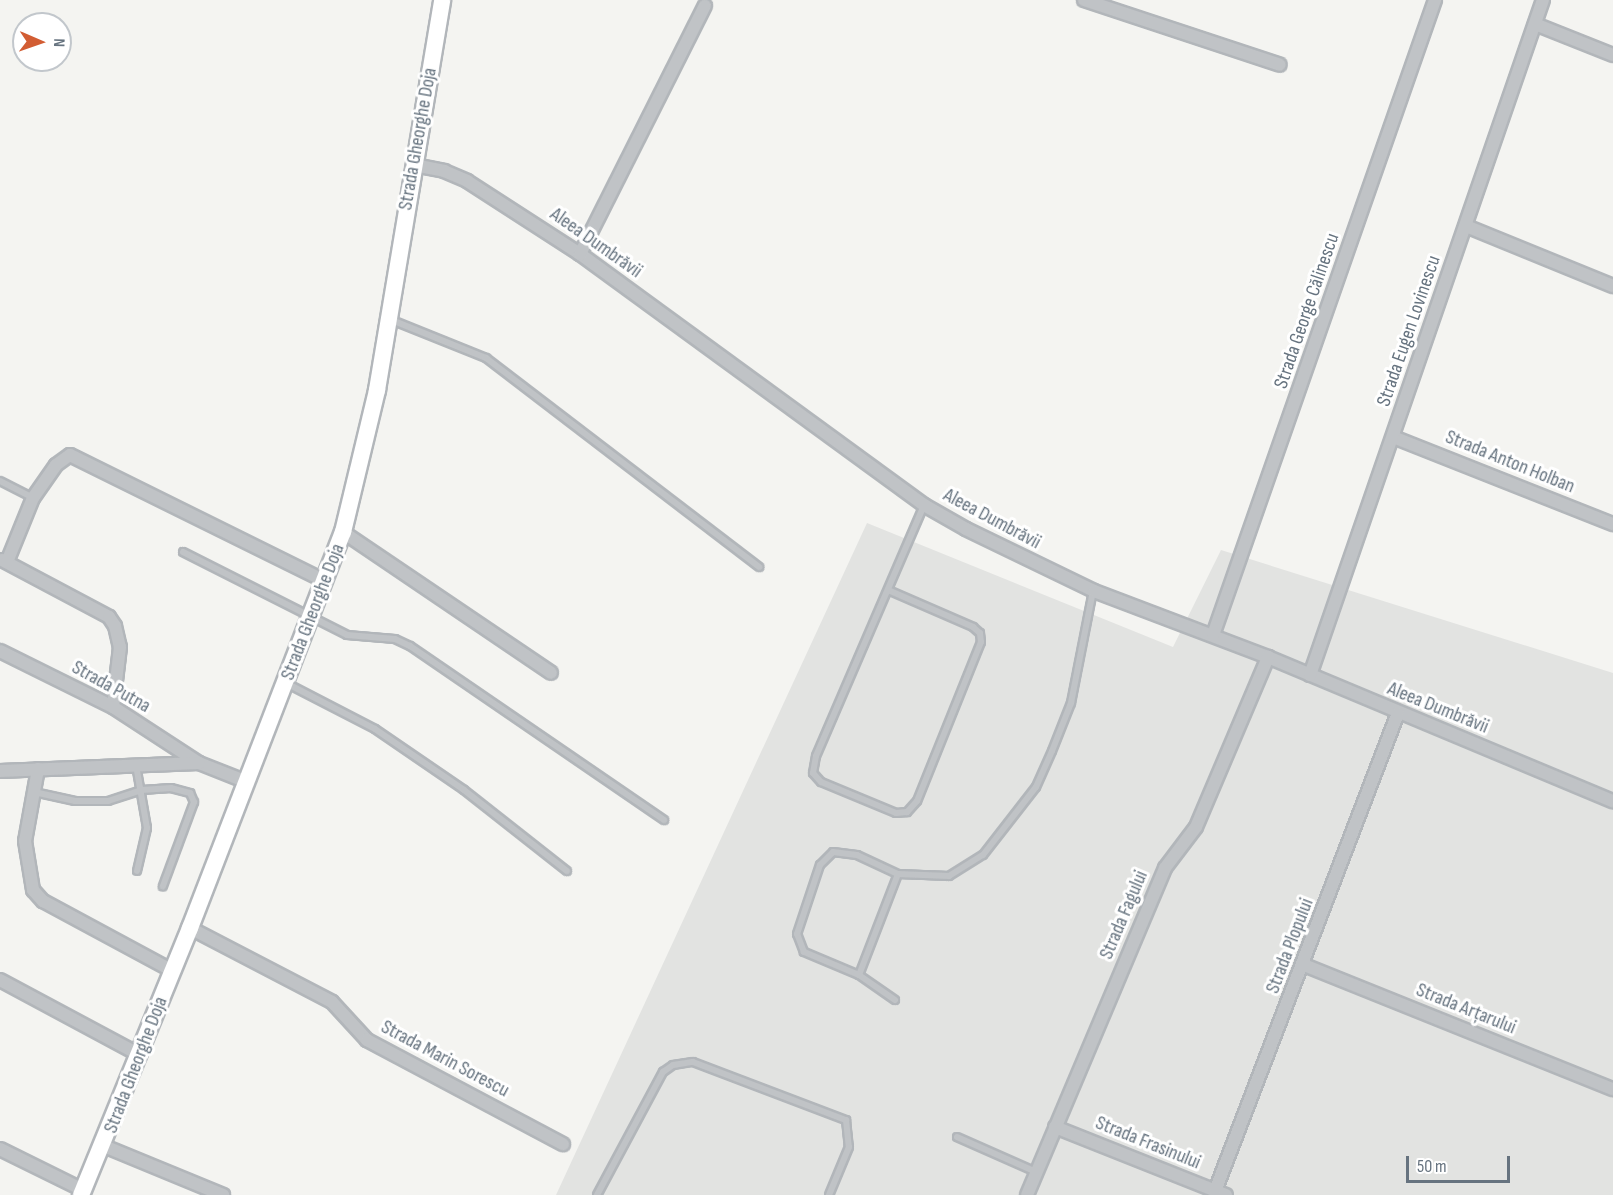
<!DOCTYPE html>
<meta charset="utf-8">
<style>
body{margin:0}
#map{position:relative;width:1613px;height:1195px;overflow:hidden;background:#f4f4f1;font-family:"Sofia Sans Condensed",sans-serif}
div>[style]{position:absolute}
.built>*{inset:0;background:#e2e3e1}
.roads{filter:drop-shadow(2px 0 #b2b6ba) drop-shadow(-2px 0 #b2b6ba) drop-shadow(0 2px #b2b6ba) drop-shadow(0 -2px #b2b6ba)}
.lane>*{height:6px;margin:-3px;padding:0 3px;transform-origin:3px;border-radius:3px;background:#c0c3c6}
.street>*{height:12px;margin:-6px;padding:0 6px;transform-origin:6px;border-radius:6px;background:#c0c3c6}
.secondary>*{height:16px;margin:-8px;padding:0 8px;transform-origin:8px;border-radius:8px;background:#fff}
span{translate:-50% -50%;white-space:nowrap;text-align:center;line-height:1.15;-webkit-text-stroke:6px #fff;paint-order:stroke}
.street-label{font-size:20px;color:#66737f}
.north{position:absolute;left:12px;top:12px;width:60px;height:60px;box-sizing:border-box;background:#fff;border:2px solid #c2c7cc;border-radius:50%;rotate:92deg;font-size:16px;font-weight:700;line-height:24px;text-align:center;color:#66737f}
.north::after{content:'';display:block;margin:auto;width:21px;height:27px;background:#d25d33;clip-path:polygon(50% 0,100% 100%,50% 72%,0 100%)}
.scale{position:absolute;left:1406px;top:1156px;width:104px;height:27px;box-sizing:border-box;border:3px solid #66737f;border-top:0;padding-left:8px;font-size:18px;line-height:21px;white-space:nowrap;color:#66737f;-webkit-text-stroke:4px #fff;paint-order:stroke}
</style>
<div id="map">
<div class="built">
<i style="clip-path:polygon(867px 523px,1173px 647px,1221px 550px,1613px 673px,1613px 1195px,556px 1195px)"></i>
</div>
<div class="roads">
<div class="lane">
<i style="left:389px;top:319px;width:105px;rotate:21.9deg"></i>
<i style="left:486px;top:358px;width:344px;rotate:37.4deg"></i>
<i style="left:0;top:481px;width:37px;rotate:27deg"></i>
<i style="left:183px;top:552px;width:184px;rotate:26.8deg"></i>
<i style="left:347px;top:635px;width:48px;rotate:4.8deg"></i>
<i style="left:395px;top:639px;width:17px;rotate:25deg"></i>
<i style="left:410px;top:646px;width:308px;rotate:34.4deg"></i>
<i style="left:888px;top:590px;width:93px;rotate:23.5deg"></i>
<i style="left:973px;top:627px;width:9px;rotate:41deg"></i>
<i style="left:980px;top:633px;width:9px;rotate:84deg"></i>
<i style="left:981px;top:642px;width:171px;rotate:111.9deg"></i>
<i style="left:917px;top:801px;width:15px;rotate:132deg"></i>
<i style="left:907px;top:812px;width:11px;rotate:175deg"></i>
<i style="left:896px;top:813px;width:81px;rotate:-157.5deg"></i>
<i style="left:821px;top:782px;width:12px;rotate:-132deg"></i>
<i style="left:813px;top:773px;width:17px;rotate:-80deg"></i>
<i style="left:816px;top:756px;width:273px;rotate:-66.7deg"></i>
<i style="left:286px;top:683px;width:100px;rotate:27.3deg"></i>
<i style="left:375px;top:729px;width:108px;rotate:34.4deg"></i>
<i style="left:464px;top:790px;width:131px;rotate:38.2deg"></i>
<i style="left:136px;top:765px;width:64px;rotate:80.1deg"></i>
<i style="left:147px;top:828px;width:44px;rotate:103.1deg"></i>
<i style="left:34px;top:792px;width:42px;rotate:12.4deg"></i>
<i style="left:75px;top:801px;width:33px"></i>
<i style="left:108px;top:801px;width:36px;rotate:-18deg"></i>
<i style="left:142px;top:790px;width:29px;rotate:-4deg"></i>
<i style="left:171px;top:788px;width:20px;rotate:15deg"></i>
<i style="left:190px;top:793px;width:10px;rotate:66deg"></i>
<i style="left:194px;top:802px;width:90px;rotate:110.3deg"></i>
<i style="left:859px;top:975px;width:108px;rotate:-68.9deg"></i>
<i style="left:895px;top:1000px;width:44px;rotate:-145.2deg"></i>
<i style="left:859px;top:975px;width:60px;rotate:-157.3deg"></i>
<i style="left:804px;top:952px;width:19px;rotate:-111deg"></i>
<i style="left:797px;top:934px;width:73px;rotate:-71.6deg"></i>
<i style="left:820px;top:865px;width:18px;rotate:-45deg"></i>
<i style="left:833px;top:852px;width:24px;rotate:7deg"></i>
<i style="left:857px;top:855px;width:45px;rotate:24.9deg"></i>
<i style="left:898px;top:874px;width:51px;rotate:2.2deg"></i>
<i style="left:949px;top:876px;width:40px;rotate:-32deg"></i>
<i style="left:983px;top:855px;width:86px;rotate:-52.1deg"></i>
<i style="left:1036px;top:787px;width:39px;rotate:-66deg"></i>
<i style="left:1052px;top:751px;width:52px;rotate:-68.4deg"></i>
<i style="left:1071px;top:703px;width:114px;rotate:-78.9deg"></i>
<i style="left:957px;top:1137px;width:86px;rotate:23.9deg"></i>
<i style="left:597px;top:1195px;width:140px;rotate:-61.8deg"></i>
<i style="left:663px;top:1072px;width:12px;rotate:-35deg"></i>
<i style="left:673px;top:1065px;width:20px;rotate:-9deg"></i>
<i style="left:693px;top:1062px;width:164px;rotate:20.8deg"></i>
<i style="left:846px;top:1120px;width:27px;rotate:84deg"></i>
<i style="left:849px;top:1147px;width:52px;rotate:112.6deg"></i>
</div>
<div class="street">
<i style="left:1084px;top:0;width:206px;rotate:18.3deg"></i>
<i style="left:1535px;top:24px;width:84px;rotate:21.7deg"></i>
<i style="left:414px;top:165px;width:31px;rotate:11deg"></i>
<i style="left:444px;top:171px;width:25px;rotate:23deg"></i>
<i style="left:467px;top:181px;width:135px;rotate:32.9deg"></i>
<i style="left:580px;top:254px;width:426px;rotate:36.1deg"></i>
<i style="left:924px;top:505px;width:48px;rotate:29.7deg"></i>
<i style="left:966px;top:529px;width:142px;rotate:25.8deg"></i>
<i style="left:1094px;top:591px;width:186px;rotate:20.8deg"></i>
<i style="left:1268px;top:657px;width:374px;rotate:22.7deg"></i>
<i style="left:1466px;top:226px;width:159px;rotate:22.2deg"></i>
<i style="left:580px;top:254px;width:278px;rotate:-63.3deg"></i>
<i style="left:1393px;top:437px;width:237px;rotate:21.6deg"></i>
<i style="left:343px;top:532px;width:251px;rotate:34.1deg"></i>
<i style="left:2px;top:560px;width:121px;rotate:28deg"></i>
<i style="left:109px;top:617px;width:11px;rotate:56deg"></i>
<i style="left:115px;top:626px;width:22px;rotate:77deg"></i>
<i style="left:120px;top:647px;width:60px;rotate:96.7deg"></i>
<i style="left:7px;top:562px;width:69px;rotate:-67.9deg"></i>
<i style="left:33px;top:498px;width:40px;rotate:-55.1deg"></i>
<i style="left:56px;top:465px;width:17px;rotate:-36deg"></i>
<i style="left:70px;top:455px;width:284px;rotate:26.3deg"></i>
<i style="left:1213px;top:635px;width:673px;rotate:-70.73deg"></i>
<i style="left:0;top:651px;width:126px;rotate:26.4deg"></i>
<i style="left:113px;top:707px;width:103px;rotate:33.1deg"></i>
<i style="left:199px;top:763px;width:52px;rotate:21.6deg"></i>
<i style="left:1310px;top:675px;width:714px;rotate:-70.96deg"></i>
<i style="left:38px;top:769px;width:73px;rotate:100.2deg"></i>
<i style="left:25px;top:841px;width:50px;rotate:80.7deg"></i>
<i style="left:33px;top:890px;width:15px;rotate:48deg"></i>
<i style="left:43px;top:901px;width:148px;rotate:28.3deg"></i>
<i style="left:0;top:771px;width:199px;rotate:-2.3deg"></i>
<i style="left:190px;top:928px;width:160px;rotate:27.5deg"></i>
<i style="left:332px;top:1002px;width:52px;rotate:47.4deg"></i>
<i style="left:367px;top:1040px;width:222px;rotate:28deg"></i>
<i style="left:1304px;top:965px;width:333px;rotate:21.9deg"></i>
<i style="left:0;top:980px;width:159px;rotate:28.2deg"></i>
<i style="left:1055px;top:1127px;width:184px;rotate:21.7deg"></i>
<i style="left:104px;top:1146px;width:129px;rotate:22.4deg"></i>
<i style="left:0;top:1149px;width:93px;rotate:26.3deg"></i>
<i style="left:1215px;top:1191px;width:512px;rotate:-69.05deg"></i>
<i style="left:1027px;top:1195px;width:355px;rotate:-67.1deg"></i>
<i style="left:1165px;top:868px;width:51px;rotate:-52.9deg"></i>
<i style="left:1196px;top:827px;width:185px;rotate:-67deg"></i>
</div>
<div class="secondary">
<i style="left:81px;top:1195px;width:288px;rotate:-67.8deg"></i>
<i style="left:190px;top:928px;width:425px;rotate:-68.9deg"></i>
<i style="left:343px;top:532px;width:146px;rotate:-76.5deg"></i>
<i style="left:377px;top:390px;width:395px;rotate:-80.5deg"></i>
</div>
</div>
<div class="street-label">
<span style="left:418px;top:139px;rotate:-80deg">Strada Gheorghe Doja</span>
<span style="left:596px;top:243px;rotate:35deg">Aleea Dumbrăvii</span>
<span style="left:1307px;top:311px;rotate:-71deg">Strada George Călinescu</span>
<span style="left:1409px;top:331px;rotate:-71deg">Strada Eugen Lovinescu</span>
<span style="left:1510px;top:462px;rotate:22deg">Strada Anton Holban</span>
<span style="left:992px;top:519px;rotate:28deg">Aleea Dumbrăvii</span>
<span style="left:313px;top:612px;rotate:-69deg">Strada Gheorghe Doja</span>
<span style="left:111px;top:687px;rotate:29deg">Strada Putna</span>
<span style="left:1438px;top:708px;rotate:22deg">Aleea Dumbrăvii</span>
<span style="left:1124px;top:915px;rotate:-67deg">Strada Fagului</span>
<span style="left:1290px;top:946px;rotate:-69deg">Strada Plopului</span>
<span style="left:1466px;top:1009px;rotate:22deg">Strada Arțarului</span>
<span style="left:445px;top:1059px;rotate:28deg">Strada Marin Sorescu</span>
<span style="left:136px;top:1065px;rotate:-69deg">Strada Gheorghe Doja</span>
<span style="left:1148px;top:1143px;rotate:22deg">Strada Frasinului</span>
</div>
<div class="north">N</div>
<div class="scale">50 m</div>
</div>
